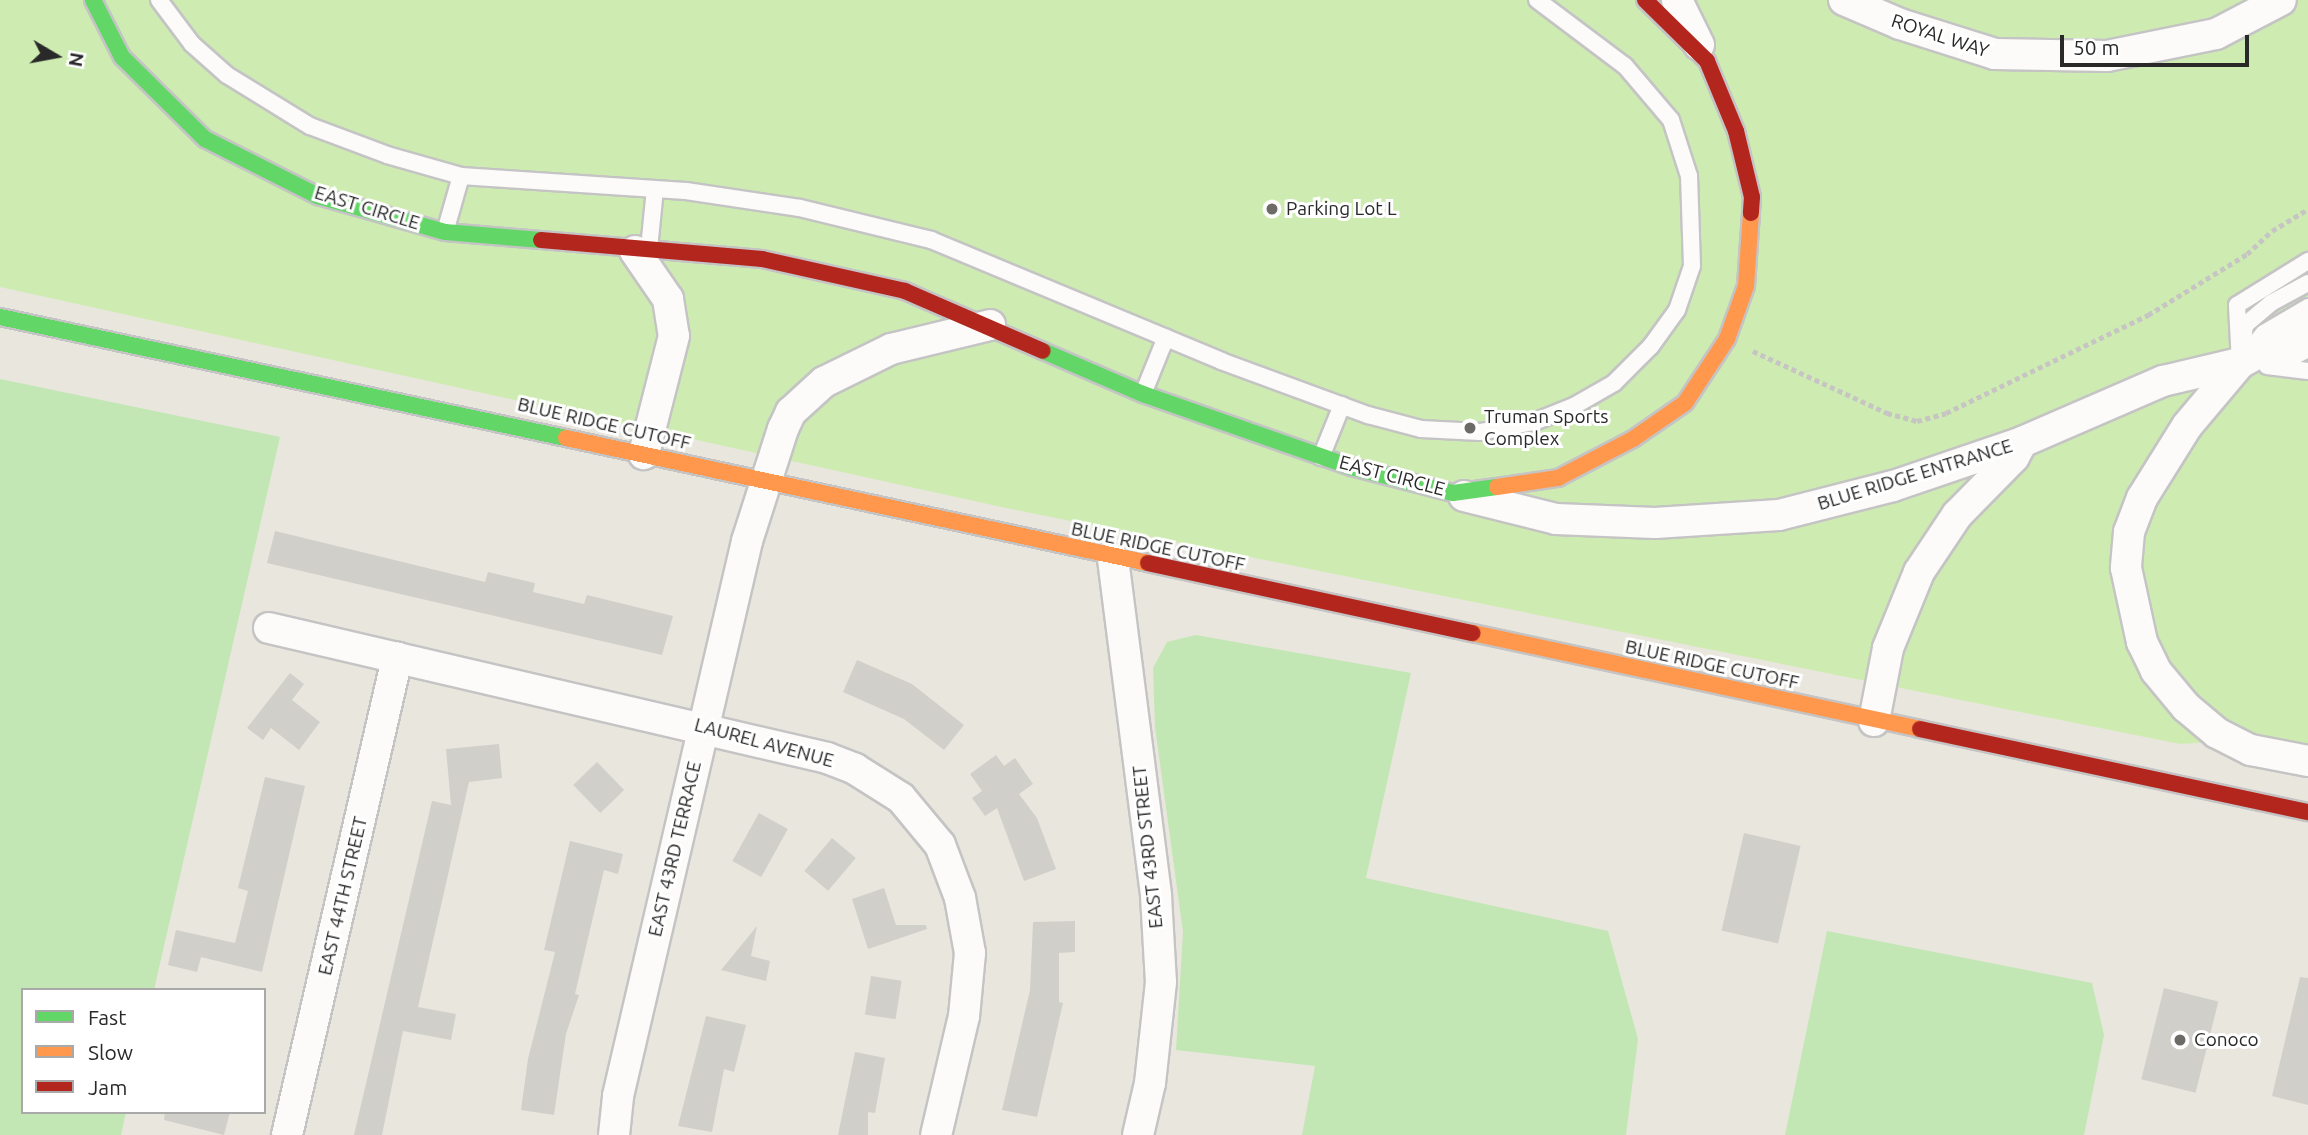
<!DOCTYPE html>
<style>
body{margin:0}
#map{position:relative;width:2308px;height:1135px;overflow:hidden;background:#e9e6de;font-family:Ubuntu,sans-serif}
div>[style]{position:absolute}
.green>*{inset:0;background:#c2e7b4}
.pitch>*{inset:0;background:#ceecb1}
.building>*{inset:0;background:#d1cfca;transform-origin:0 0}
.path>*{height:4.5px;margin-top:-2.25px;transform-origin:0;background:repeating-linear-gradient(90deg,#c6c5c4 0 5px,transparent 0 8.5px)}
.roads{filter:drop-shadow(2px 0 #c5c4c4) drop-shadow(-2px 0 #c5c4c4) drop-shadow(0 2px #c5c4c4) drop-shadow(0 -2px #c5c4c4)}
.lane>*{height:16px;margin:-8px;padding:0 8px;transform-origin:8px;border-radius:8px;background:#fcfbfa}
.street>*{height:30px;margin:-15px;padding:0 15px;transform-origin:15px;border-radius:15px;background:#fcfbfa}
.fast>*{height:16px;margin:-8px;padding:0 8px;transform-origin:8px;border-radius:8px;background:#63d668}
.slow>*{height:16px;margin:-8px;padding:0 8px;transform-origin:8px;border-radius:8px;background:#ff974d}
.jam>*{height:16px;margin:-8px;padding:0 8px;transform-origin:8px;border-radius:8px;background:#b3261e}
.dots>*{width:19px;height:19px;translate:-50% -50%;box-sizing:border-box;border:4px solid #fff;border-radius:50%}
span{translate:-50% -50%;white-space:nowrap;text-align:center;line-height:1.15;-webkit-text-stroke:6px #fff;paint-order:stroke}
.street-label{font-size:19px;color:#292929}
.poi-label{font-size:19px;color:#292929}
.left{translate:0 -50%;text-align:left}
.legend{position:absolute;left:21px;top:988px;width:245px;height:126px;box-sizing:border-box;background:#fff;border:2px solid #a9a9a9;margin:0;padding:9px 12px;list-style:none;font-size:21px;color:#292929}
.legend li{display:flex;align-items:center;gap:14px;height:35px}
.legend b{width:35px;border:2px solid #a9a9a9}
.north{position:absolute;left:21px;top:21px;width:70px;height:70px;-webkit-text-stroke:5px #fff;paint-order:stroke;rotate:100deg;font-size:19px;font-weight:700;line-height:28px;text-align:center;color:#292929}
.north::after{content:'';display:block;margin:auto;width:24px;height:32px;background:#292929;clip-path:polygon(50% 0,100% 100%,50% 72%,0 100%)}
.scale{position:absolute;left:2060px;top:35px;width:189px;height:32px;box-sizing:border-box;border:4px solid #292929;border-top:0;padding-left:9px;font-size:21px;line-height:24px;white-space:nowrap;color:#292929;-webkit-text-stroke:5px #fff;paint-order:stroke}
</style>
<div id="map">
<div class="green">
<i style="clip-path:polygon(0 379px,280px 437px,154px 990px,23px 990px,23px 1112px,126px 1112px,121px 1135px,0 1135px)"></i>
<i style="clip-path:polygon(1196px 635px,1411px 673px,1366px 878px,1608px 931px,1638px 1039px,1626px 1135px,1302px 1135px,1315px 1066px,1176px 1050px,1183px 932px,1155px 727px,1153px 668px,1167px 642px)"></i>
<i style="clip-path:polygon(1827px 931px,2092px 983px,2104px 1035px,2084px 1135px,1785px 1135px)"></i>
</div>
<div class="pitch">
<i style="clip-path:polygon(0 0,2308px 0,2308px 745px,2272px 738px,2180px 744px,1006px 508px,0 287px)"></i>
</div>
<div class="building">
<i style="clip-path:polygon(275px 531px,485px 582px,488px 572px,535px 583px,533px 592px,584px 604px,587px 595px,673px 616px,662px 655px,267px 563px)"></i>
<i style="clip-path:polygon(857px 660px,912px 684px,964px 725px,944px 750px,904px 719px,843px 692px)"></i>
<i style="clip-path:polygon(290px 673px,304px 684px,292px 700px,320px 722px,299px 750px,271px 728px,263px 740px,247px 728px)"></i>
<i style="clip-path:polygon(499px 744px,502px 778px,469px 782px,418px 1007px,456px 1014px,451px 1040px,403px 1031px,382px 1135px,354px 1135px,432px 801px,451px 805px,446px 749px)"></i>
<i style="clip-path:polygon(996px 755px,1004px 766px,1015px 758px,1033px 784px,1019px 794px,1037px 818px,1056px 869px,1024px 881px,997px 808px,985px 816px,972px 798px,982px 791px,970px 774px)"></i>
<i style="left:597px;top:762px;width:39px;height:33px;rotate:46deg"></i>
<i style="clip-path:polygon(265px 777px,305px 786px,262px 972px,201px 957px,197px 972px,168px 965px,176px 930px,235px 943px,248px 891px,238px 888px)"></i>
<i style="left:759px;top:813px;width:33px;height:55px;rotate:29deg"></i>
<i style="left:1744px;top:833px;width:58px;height:100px;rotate:13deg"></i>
<i style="left:832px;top:838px;width:31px;height:43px;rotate:40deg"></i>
<i style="clip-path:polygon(570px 841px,623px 854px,618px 874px,604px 870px,575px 994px,579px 995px,566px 1034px,554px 1115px,521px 1110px,528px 1059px,555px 952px,544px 950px)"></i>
<i style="clip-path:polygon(884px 888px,896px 925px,926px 925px,927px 929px,868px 949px,852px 899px)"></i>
<i style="clip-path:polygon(1075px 921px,1075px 952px,1059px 953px,1059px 1002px,1063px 1003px,1037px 1117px,1002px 1110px,1030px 990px,1033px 922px)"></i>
<i style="clip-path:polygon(757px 926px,751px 956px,770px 961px,766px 981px,721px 970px)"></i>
<i style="left:871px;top:976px;width:31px;height:39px;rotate:9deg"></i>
<i style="clip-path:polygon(2300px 977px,2308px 978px,2308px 1105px,2272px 1096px)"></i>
<i style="left:2164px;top:988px;width:56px;height:94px;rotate:14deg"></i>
<i style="clip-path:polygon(706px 1016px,746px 1025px,734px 1072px,724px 1069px,712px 1132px,678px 1126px)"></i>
<i style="clip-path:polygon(855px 1052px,885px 1058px,875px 1113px,868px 1112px,868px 1135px,838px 1135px)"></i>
<i style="clip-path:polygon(165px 1112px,230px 1112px,224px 1135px,164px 1120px)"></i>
</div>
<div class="path">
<i style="left:1753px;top:351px;width:148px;rotate:24.8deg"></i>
<i style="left:1887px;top:413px;width:31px;rotate:15deg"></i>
<i style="left:1917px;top:421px;width:30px;rotate:-15deg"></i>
<i style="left:1946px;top:413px;width:225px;rotate:-25.9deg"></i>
<i style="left:2148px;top:315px;width:116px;rotate:-31.6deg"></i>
<i style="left:2247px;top:254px;width:34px;rotate:-43deg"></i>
<i style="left:2272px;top:231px;width:42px;rotate:-31.4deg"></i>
</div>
<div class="roads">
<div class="lane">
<i style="left:159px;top:0;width:55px;rotate:53.1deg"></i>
<i style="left:192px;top:44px;width:47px;rotate:41.5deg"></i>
<i style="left:227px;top:75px;width:97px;rotate:31.6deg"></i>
<i style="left:310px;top:126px;width:82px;rotate:20.6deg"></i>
<i style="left:387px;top:155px;width:77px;rotate:15.8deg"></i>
<i style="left:461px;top:176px;width:225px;rotate:3.8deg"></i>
<i style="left:686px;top:191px;width:115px;rotate:8.5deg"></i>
<i style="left:800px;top:208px;width:135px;rotate:13.7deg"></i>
<i style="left:931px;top:240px;width:314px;rotate:22.6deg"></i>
<i style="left:1221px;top:361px;width:157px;rotate:20.2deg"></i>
<i style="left:1368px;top:415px;width:55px;rotate:14.8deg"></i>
<i style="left:1421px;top:429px;width:59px;rotate:2.9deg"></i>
<i style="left:1480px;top:432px;width:55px;rotate:-10.5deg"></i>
<i style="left:1534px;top:422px;width:43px;rotate:-21.8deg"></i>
<i style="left:1574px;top:406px;width:46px;rotate:-29.9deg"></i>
<i style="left:1614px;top:383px;width:52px;rotate:-45deg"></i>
<i style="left:1651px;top:346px;width:44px;rotate:-54.2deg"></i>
<i style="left:1677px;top:310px;width:46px;rotate:-71.2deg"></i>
<i style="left:1692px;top:266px;width:90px;rotate:-91.9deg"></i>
<i style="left:1689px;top:176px;width:59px;rotate:-107.8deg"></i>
<i style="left:1671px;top:120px;width:71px;rotate:-130.4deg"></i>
<i style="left:1625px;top:66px;width:110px;rotate:-143.1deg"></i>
<i style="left:445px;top:232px;width:58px;rotate:-74.1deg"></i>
<i style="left:649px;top:249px;width:60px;rotate:-84.3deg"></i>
<i style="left:2243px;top:340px;width:15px;rotate:-82deg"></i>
<i style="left:2245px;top:325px;width:34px;rotate:-40deg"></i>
<i style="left:2271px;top:303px;width:42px;rotate:-28.4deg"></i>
<i style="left:2250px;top:350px;width:22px;rotate:-51deg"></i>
<i style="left:2264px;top:333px;width:51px;rotate:-30.6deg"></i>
<i style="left:2260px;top:361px;width:35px;rotate:-8deg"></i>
<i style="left:2295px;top:356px;width:15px;rotate:-28deg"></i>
<i style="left:2240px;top:363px;width:58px;rotate:-93deg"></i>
<i style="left:2237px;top:305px;width:84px;rotate:-31.8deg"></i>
<i style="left:2267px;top:366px;width:41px;rotate:7deg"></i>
<i style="left:1143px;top:394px;width:61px;rotate:-68deg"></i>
<i style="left:1321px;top:457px;width:56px;rotate:-68deg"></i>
</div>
<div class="street">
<i style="left:1677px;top:0;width:50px;rotate:63.9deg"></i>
<i style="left:1844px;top:0;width:61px;rotate:23.2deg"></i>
<i style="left:1900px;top:24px;width:100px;rotate:17.5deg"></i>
<i style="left:1995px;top:54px;width:112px;rotate:1deg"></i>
<i style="left:2107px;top:56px;width:111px;rotate:-11.4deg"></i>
<i style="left:2216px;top:34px;width:73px;rotate:-27.6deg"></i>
<i style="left:635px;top:251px;width:58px;rotate:55.5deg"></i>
<i style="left:668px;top:299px;width:37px;rotate:81deg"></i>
<i style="left:674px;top:336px;width:122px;rotate:104.3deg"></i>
<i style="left:2308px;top:326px;width:77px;rotate:151.4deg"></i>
<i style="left:2240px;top:363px;width:82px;rotate:130.1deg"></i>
<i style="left:2187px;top:426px;width:85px;rotate:122deg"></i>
<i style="left:2142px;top:498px;width:36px;rotate:111deg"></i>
<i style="left:2129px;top:532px;width:36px;rotate:95deg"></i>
<i style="left:2126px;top:568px;width:76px;rotate:77.8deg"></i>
<i style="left:2142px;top:642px;width:32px;rotate:64deg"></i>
<i style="left:2156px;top:671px;width:47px;rotate:50.2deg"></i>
<i style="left:2186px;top:707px;width:40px;rotate:40deg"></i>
<i style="left:2217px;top:733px;width:38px;rotate:27deg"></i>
<i style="left:2251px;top:750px;width:58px;rotate:10.9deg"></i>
<i style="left:1464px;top:496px;width:95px;rotate:14deg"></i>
<i style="left:1556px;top:519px;width:99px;rotate:2.3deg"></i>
<i style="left:1655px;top:523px;width:124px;rotate:-3.7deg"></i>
<i style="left:1779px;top:515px;width:118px;rotate:-14.3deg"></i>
<i style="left:1893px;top:486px;width:136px;rotate:-18.8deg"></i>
<i style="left:2022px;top:442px;width:154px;rotate:-23.4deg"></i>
<i style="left:2163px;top:381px;width:79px;rotate:-13.2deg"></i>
<i style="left:1113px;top:559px;width:340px;rotate:82.7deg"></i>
<i style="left:1156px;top:896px;width:86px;rotate:86.7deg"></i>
<i style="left:1161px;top:982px;width:102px;rotate:96.2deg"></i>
<i style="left:1150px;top:1083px;width:53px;rotate:103deg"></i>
<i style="left:269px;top:628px;width:573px;rotate:13.11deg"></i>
<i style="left:827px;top:758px;width:30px;rotate:21deg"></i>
<i style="left:855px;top:769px;width:54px;rotate:32.2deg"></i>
<i style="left:901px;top:798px;width:61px;rotate:50.3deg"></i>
<i style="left:940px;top:845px;width:57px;rotate:69.3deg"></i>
<i style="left:960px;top:898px;width:56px;rotate:79.7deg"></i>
<i style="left:970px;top:953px;width:63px;rotate:95.4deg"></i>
<i style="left:964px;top:1016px;width:122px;rotate:103.2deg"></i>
<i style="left:1874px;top:721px;width:74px;rotate:-79.1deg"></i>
<i style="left:1888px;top:648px;width:82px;rotate:-67.8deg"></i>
<i style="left:1919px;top:572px;width:69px;rotate:-56.3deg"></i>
<i style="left:1957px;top:515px;width:81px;rotate:-45.5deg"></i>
<i style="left:2014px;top:457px;width:17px;rotate:-62deg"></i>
<i style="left:287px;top:1135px;width:490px;rotate:-77deg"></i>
<i style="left:614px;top:1135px;width:39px;rotate:-84deg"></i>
<i style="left:618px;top:1096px;width:570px;rotate:-76.91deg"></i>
<i style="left:747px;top:541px;width:118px;rotate:-72.2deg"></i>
<i style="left:783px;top:429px;width:19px;rotate:-65deg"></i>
<i style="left:791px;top:412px;width:45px;rotate:-42.3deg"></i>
<i style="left:824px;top:382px;width:75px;rotate:-26.2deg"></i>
<i style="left:891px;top:349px;width:102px;rotate:-13.6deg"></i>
</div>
<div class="fast">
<i style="left:93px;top:0;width:64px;rotate:63deg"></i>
<i style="left:122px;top:57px;width:117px;rotate:44.7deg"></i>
<i style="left:205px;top:139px;width:127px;rotate:26.8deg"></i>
<i style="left:318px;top:196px;width:132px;rotate:15.8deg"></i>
<i style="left:445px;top:232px;width:96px;rotate:4.8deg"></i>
<i style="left:0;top:317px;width:579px;rotate:12.07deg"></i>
<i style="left:1043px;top:351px;width:109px;rotate:23.3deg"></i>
<i style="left:1143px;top:394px;width:220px;rotate:19.3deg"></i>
<i style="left:1351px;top:467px;width:105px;rotate:14.3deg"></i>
<i style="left:1453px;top:493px;width:44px;rotate:-7.8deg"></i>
</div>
<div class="slow">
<i style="left:566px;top:438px;width:595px;rotate:12.12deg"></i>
<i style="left:1497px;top:487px;width:62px;rotate:-8.4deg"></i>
<i style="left:1558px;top:478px;width:85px;rotate:-27.5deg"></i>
<i style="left:1633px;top:439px;width:63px;rotate:-34.7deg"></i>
<i style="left:1685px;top:403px;width:77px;rotate:-56.7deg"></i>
<i style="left:1727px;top:339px;width:56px;rotate:-70.3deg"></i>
<i style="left:1746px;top:286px;width:73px;rotate:-86.1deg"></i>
<i style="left:1473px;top:633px;width:457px;rotate:12.1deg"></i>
</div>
<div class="jam">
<i style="left:1645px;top:0;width:87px;rotate:44.5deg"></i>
<i style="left:1707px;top:61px;width:76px;rotate:67.5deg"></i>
<i style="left:1736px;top:131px;width:68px;rotate:76.4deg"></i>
<i style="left:1752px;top:197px;width:16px;rotate:94deg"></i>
<i style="left:541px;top:240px;width:222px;rotate:4.9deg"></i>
<i style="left:762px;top:259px;width:147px;rotate:12.6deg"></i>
<i style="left:905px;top:291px;width:150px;rotate:23.5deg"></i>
<i style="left:1148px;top:563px;width:332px;rotate:12.2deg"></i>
<i style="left:1920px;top:729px;width:397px;rotate:12.1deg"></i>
</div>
</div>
<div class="dots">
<i style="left:1272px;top:209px;background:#6c6b68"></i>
<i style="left:1470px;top:428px;background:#6c6b68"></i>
<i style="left:2180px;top:1040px;background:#6c6b68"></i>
</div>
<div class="street-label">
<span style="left:1940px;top:36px;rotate:18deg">ROYAL WAY</span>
<span style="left:367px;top:208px;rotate:17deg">EAST CIRCLE</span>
<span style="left:604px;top:424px;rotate:13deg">BLUE RIDGE CUTOFF</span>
<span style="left:1915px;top:475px;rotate:-17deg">BLUE RIDGE ENTRANCE</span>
<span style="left:1392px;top:476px;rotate:15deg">EAST CIRCLE</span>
<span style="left:1158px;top:547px;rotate:12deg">BLUE RIDGE CUTOFF</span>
<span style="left:1712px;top:665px;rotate:12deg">BLUE RIDGE CUTOFF</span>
<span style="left:764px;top:743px;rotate:15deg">LAUREL AVENUE</span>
<span style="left:1148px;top:847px;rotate:-96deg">EAST 43RD STREET</span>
<span style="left:675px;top:849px;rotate:-77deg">EAST 43RD TERRACE</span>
<span style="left:343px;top:896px;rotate:-77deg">EAST 44TH STREET</span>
</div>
<div class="poi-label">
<span class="left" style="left:1286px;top:209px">Parking Lot L</span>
<span class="left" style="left:1484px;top:428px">Truman Sports<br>Complex</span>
<span class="left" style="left:2194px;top:1040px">Conoco</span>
</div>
<ul class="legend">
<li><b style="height:9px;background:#63d668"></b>Fast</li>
<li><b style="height:9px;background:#ff974d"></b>Slow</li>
<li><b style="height:9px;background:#b3261e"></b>Jam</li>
</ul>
<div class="north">N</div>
<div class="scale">50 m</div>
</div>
